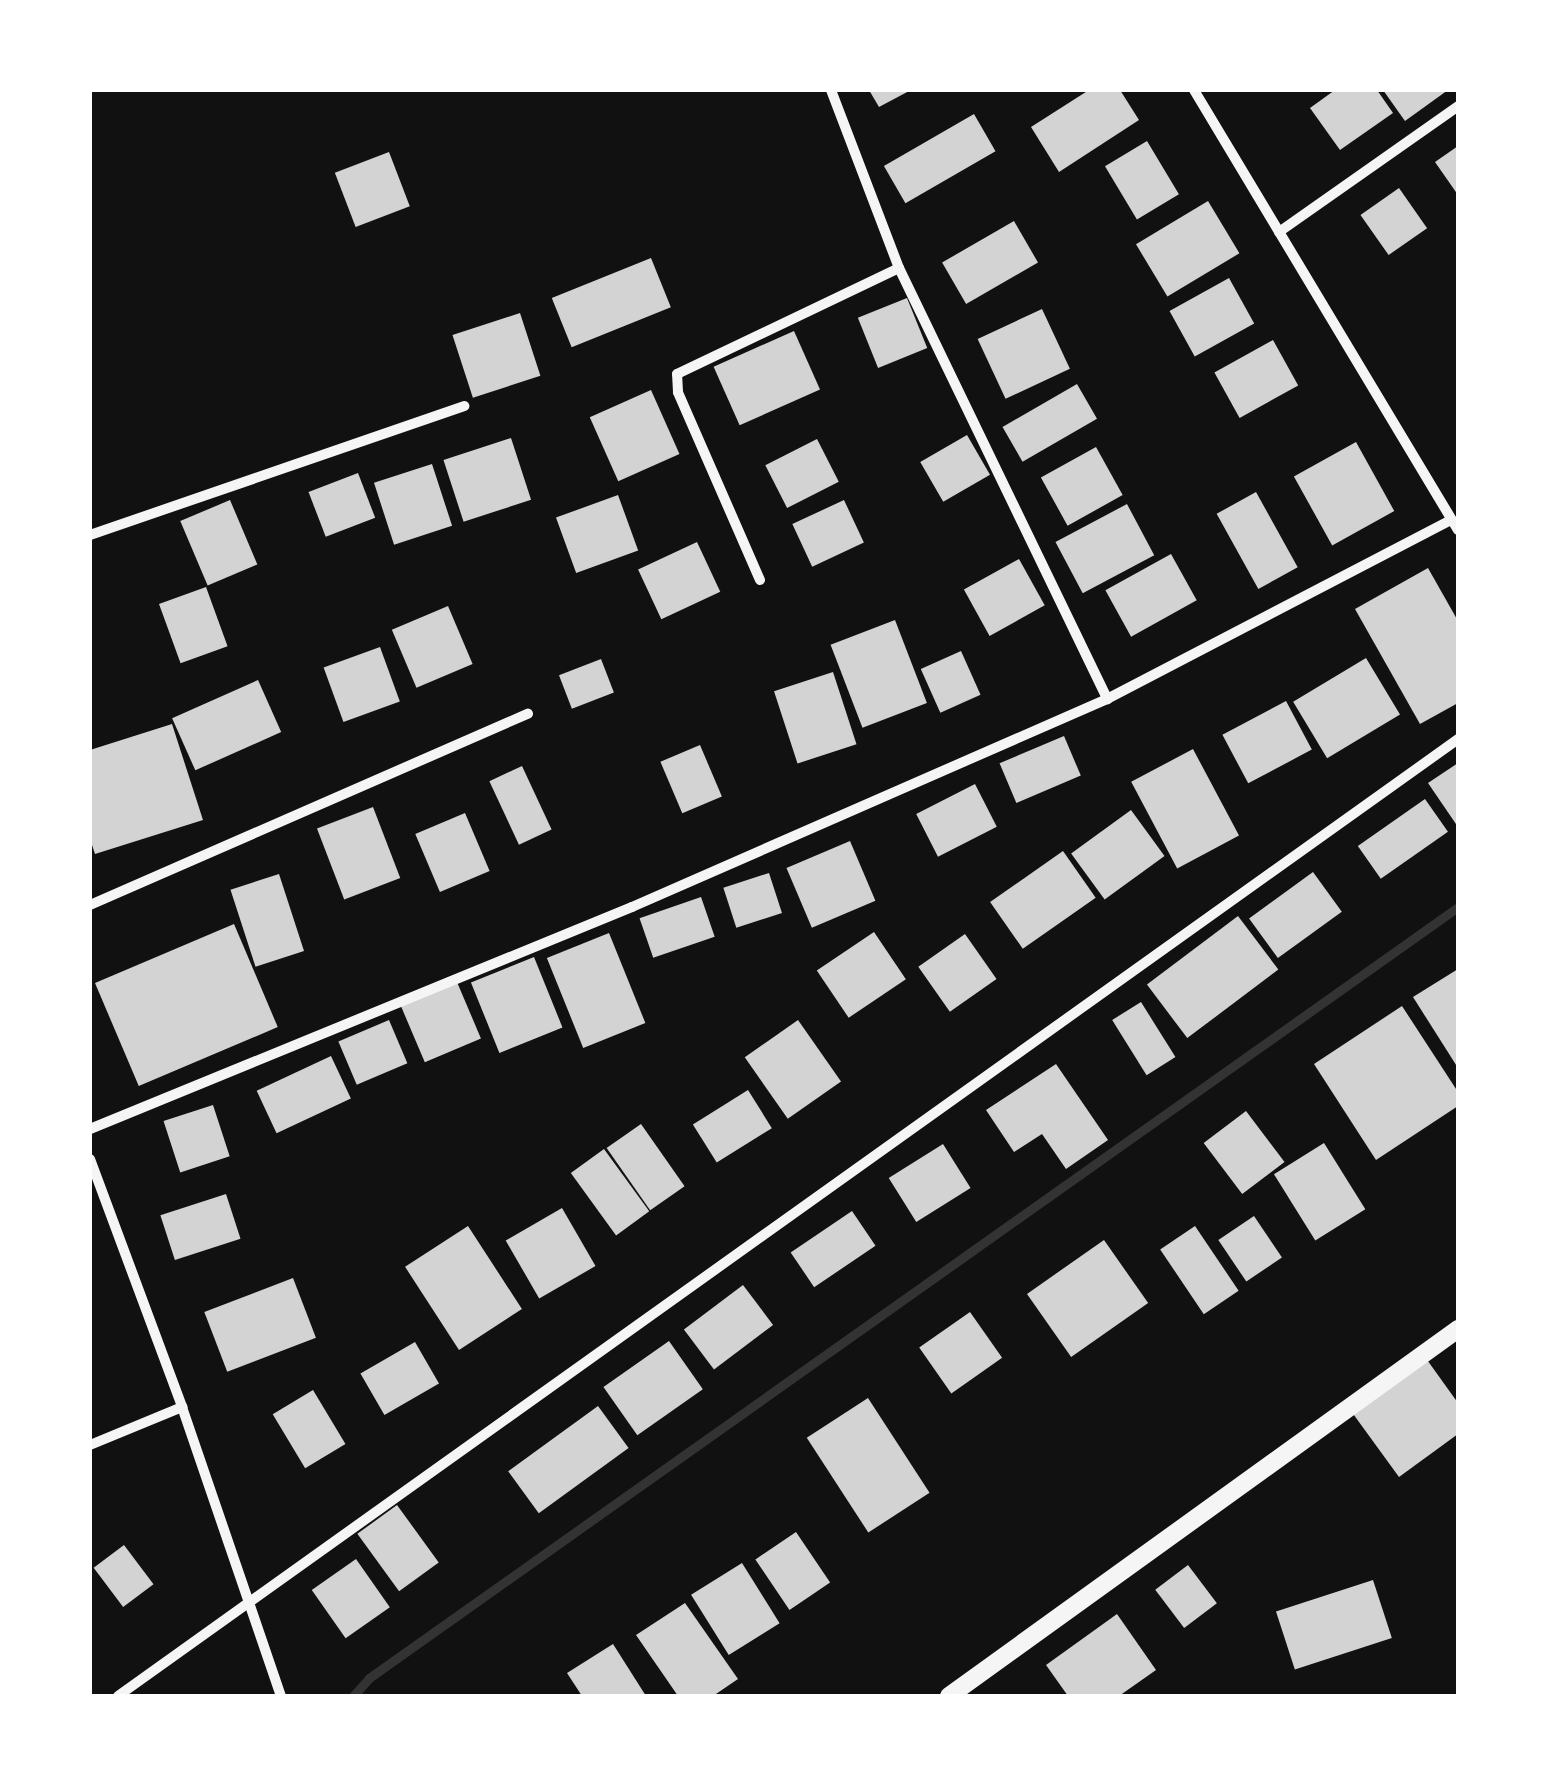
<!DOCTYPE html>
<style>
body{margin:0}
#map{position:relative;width:1548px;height:1786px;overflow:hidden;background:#111;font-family:"Crimson Pro",serif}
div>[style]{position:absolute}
.stream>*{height:9px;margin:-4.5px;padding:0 4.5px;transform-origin:4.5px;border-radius:4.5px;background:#333}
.building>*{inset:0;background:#d3d3d3;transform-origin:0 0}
.minor>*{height:10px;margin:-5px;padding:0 5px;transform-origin:5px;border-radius:5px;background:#f5f5f5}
.secondary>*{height:18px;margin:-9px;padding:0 9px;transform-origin:9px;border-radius:9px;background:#f5f5f5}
span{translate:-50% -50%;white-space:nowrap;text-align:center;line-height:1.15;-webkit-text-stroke:8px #fff;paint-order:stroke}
.frame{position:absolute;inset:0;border:92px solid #fff;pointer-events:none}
</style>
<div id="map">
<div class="stream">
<i style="left:353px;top:1696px;width:24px;rotate:-48deg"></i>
<i style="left:369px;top:1678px;width:1334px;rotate:-35.3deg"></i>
</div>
<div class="building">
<i style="clip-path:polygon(869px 90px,911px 90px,879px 107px)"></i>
<i style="clip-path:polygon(1089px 90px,1120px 90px,1139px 120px,1059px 172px,1031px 127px)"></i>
<i style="clip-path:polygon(1335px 90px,1377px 90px,1393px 113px,1340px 150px,1310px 108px)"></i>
<i style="clip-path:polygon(1383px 90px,1448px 90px,1405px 121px)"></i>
<i style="left:974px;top:114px;width:43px;height:104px;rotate:60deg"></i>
<i style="left:1147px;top:141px;width:62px;height:49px;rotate:59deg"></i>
<i style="clip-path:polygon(1458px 146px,1458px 195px,1435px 162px)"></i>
<i style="left:389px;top:152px;width:58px;height:58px;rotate:69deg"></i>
<i style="left:1399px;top:188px;width:49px;height:47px;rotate:55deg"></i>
<i style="left:1208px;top:201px;width:61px;height:84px;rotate:59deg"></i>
<i style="left:1014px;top:221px;width:48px;height:83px;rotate:60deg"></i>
<i style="left:651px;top:258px;width:53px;height:107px;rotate:68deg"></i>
<i style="left:1229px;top:278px;width:52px;height:68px;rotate:61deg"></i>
<i style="left:907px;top:298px;width:54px;height:53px;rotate:68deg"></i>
<i style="left:1042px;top:309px;width:66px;height:71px;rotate:65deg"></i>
<i style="left:520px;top:313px;width:66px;height:71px;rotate:72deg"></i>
<i style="left:794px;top:331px;width:64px;height:88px;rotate:66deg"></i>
<i style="left:1273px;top:340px;width:52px;height:67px;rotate:61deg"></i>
<i style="left:1077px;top:384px;width:40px;height:86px;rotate:60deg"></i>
<i style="left:651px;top:390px;width:70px;height:67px;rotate:66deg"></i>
<i style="left:967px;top:435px;width:46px;height:54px;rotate:60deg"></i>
<i style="left:511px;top:438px;width:65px;height:71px;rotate:72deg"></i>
<i style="left:817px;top:439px;width:48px;height:58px;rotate:63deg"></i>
<i style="left:1356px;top:442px;width:79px;height:71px;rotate:61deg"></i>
<i style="left:1096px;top:447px;width:55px;height:63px;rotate:61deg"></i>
<i style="left:432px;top:464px;width:65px;height:61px;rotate:72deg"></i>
<i style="left:358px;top:473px;width:48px;height:53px;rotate:69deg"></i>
<i style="left:1256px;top:492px;width:86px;height:45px;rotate:61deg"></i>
<i style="left:618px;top:495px;width:59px;height:66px;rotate:70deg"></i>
<i style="left:230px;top:500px;width:70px;height:54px;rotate:67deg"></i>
<i style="left:844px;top:500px;width:47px;height:57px;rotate:65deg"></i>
<i style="left:1127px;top:504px;width:58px;height:81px;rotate:62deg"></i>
<i style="left:697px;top:542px;width:55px;height:65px;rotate:65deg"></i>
<i style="left:1171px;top:554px;width:53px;height:75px;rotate:61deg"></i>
<i style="left:1019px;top:559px;width:53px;height:63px;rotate:61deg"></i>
<i style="clip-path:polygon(1428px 568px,1458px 621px,1458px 703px,1420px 724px,1355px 609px)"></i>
<i style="left:206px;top:587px;width:63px;height:50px;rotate:70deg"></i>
<i style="left:448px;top:606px;width:63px;height:61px;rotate:67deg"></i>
<i style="left:895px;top:620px;width:89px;height:69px;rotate:69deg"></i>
<i style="left:380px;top:647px;width:58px;height:60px;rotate:70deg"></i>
<i style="left:961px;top:651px;width:48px;height:44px;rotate:66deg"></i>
<i style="left:1366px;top:658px;width:66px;height:85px;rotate:59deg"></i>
<i style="left:601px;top:659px;width:36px;height:45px;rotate:69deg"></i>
<i style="left:833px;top:672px;width:76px;height:62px;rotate:72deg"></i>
<i style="left:258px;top:680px;width:57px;height:94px;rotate:66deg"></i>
<i style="left:1286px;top:701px;width:55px;height:72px;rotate:62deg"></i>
<i style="clip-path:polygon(172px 724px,203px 820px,95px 854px,90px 839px,90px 750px)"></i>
<i style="left:1064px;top:736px;width:43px;height:70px;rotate:67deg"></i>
<i style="left:700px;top:745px;width:56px;height:43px;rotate:67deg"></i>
<i style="left:1193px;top:749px;width:98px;height:70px;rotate:62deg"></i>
<i style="clip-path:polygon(1458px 763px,1458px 827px,1428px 783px)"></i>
<i style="left:522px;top:766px;width:70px;height:36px;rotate:65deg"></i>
<i style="left:975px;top:784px;width:48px;height:66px;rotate:63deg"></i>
<i style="left:1425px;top:799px;width:40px;height:82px;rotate:55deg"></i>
<i style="left:373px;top:807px;width:76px;height:60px;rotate:69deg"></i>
<i style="left:1131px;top:810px;width:57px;height:74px;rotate:54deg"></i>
<i style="left:465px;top:813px;width:63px;height:54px;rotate:67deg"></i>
<i style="left:850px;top:841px;width:65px;height:69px;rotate:67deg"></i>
<i style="left:1063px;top:851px;width:57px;height:89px;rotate:55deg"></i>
<i style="left:1313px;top:872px;width:49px;height:79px;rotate:54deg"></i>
<i style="left:769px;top:873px;width:42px;height:48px;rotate:72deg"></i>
<i style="left:279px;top:874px;width:81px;height:51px;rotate:72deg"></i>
<i style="left:701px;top:897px;width:42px;height:65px;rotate:71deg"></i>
<i style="left:1238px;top:916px;width:67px;height:114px;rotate:53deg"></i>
<i style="left:234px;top:924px;width:112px;height:151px;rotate:67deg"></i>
<i style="left:874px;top:932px;width:57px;height:69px;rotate:56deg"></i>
<i style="left:609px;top:933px;width:97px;height:67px;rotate:68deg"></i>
<i style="left:965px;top:934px;width:55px;height:57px;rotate:55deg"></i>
<i style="left:534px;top:957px;width:76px;height:68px;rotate:68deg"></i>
<i style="clip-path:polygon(1458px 969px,1458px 1068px,1413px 997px)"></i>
<i style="left:454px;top:975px;width:69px;height:61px;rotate:67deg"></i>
<i style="left:1141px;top:1002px;width:65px;height:34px;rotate:58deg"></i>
<i style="clip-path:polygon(1402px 1006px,1458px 1092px,1458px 1106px,1376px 1160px,1314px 1064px)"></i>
<i style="left:389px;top:1020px;width:47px;height:55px;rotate:67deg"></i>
<i style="left:798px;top:1020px;width:75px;height:65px;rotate:55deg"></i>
<i style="left:331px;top:1056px;width:47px;height:82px;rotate:65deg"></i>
<i style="clip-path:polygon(1056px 1064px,1108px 1140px,1066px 1169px,1042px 1134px,1014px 1152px,986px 1110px)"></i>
<i style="left:748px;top:1090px;width:45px;height:65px;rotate:58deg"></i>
<i style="left:213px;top:1105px;width:54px;height:52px;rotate:72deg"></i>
<i style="left:1246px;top:1111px;width:64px;height:53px;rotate:53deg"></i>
<i style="left:641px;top:1124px;width:76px;height:42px;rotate:55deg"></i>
<i style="left:1324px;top:1143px;width:78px;height:59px;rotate:58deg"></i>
<i style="left:943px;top:1144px;width:52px;height:64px;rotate:58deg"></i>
<i style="left:604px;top:1149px;width:77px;height:41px;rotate:54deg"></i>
<i style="left:226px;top:1194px;width:47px;height:69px;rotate:72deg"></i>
<i style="left:562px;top:1208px;width:67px;height:65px;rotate:60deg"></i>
<i style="left:852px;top:1211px;width:42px;height:74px;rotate:56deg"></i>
<i style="left:1254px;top:1216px;width:50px;height:43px;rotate:56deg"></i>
<i style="left:468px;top:1226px;width:99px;height:75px;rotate:57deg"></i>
<i style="left:1195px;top:1226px;width:78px;height:42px;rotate:56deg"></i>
<i style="left:1104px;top:1240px;width:77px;height:94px;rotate:55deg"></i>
<i style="left:293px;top:1278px;width:64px;height:95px;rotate:69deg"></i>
<i style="left:743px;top:1285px;width:50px;height:74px;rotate:53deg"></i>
<i style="left:970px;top:1312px;width:56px;height:62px;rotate:55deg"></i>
<i style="left:669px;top:1341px;width:59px;height:80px;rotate:55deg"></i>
<i style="left:415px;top:1342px;width:48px;height:63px;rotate:60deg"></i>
<i style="clip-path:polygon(1425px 1357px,1458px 1403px,1458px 1434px,1399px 1477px,1351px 1411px)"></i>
<i style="left:313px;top:1390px;width:63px;height:47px;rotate:59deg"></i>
<i style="left:868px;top:1398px;width:113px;height:73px;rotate:57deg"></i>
<i style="left:598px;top:1406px;width:52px;height:111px;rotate:54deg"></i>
<i style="left:397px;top:1505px;width:71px;height:49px;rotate:54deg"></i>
<i style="left:796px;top:1532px;width:61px;height:49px;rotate:56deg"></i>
<i style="left:124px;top:1545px;width:49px;height:38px;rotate:53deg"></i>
<i style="left:356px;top:1559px;width:59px;height:54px;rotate:55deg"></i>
<i style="left:742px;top:1563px;width:71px;height:60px;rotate:58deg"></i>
<i style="left:1188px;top:1565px;width:48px;height:41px;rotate:53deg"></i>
<i style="left:1373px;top:1580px;width:61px;height:102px;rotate:72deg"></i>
<i style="clip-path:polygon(685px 1603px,738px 1679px,713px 1696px,678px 1696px,636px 1635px)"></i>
<i style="clip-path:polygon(1117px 1614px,1156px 1670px,1119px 1696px,1068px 1696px,1046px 1665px)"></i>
<i style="clip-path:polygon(613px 1644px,646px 1696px,582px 1696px,567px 1673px)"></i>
</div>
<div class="minor">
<i style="left:831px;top:90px;width:191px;rotate:69.1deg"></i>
<i style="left:899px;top:268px;width:479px;rotate:64.2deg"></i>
<i style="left:1194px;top:90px;width:513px;rotate:59.04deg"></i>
<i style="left:1279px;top:232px;width:219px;rotate:-35.1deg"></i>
<i style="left:90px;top:535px;width:396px;rotate:-19deg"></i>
<i style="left:760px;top:580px;width:205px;rotate:-113.6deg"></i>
<i style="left:678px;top:392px;width:18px;rotate:-93deg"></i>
<i style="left:677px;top:374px;width:246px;rotate:-25.5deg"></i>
<i style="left:90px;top:905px;width:478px;rotate:-23.6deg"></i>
<i style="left:90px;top:1129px;width:586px;rotate:-22.27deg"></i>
<i style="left:632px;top:907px;width:519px;rotate:-23.65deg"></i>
<i style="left:1107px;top:699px;width:388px;rotate:-27.5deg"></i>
<i style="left:90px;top:1159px;width:265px;rotate:69.6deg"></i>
<i style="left:182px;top:1407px;width:305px;rotate:71.1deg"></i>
<i style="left:90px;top:1445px;width:100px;rotate:-22.4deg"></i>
<i style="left:118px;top:1696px;width:1647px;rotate:-35.53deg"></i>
</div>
<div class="secondary">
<i style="left:949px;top:1696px;width:628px;rotate:-35.79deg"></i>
</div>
<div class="frame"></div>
</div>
